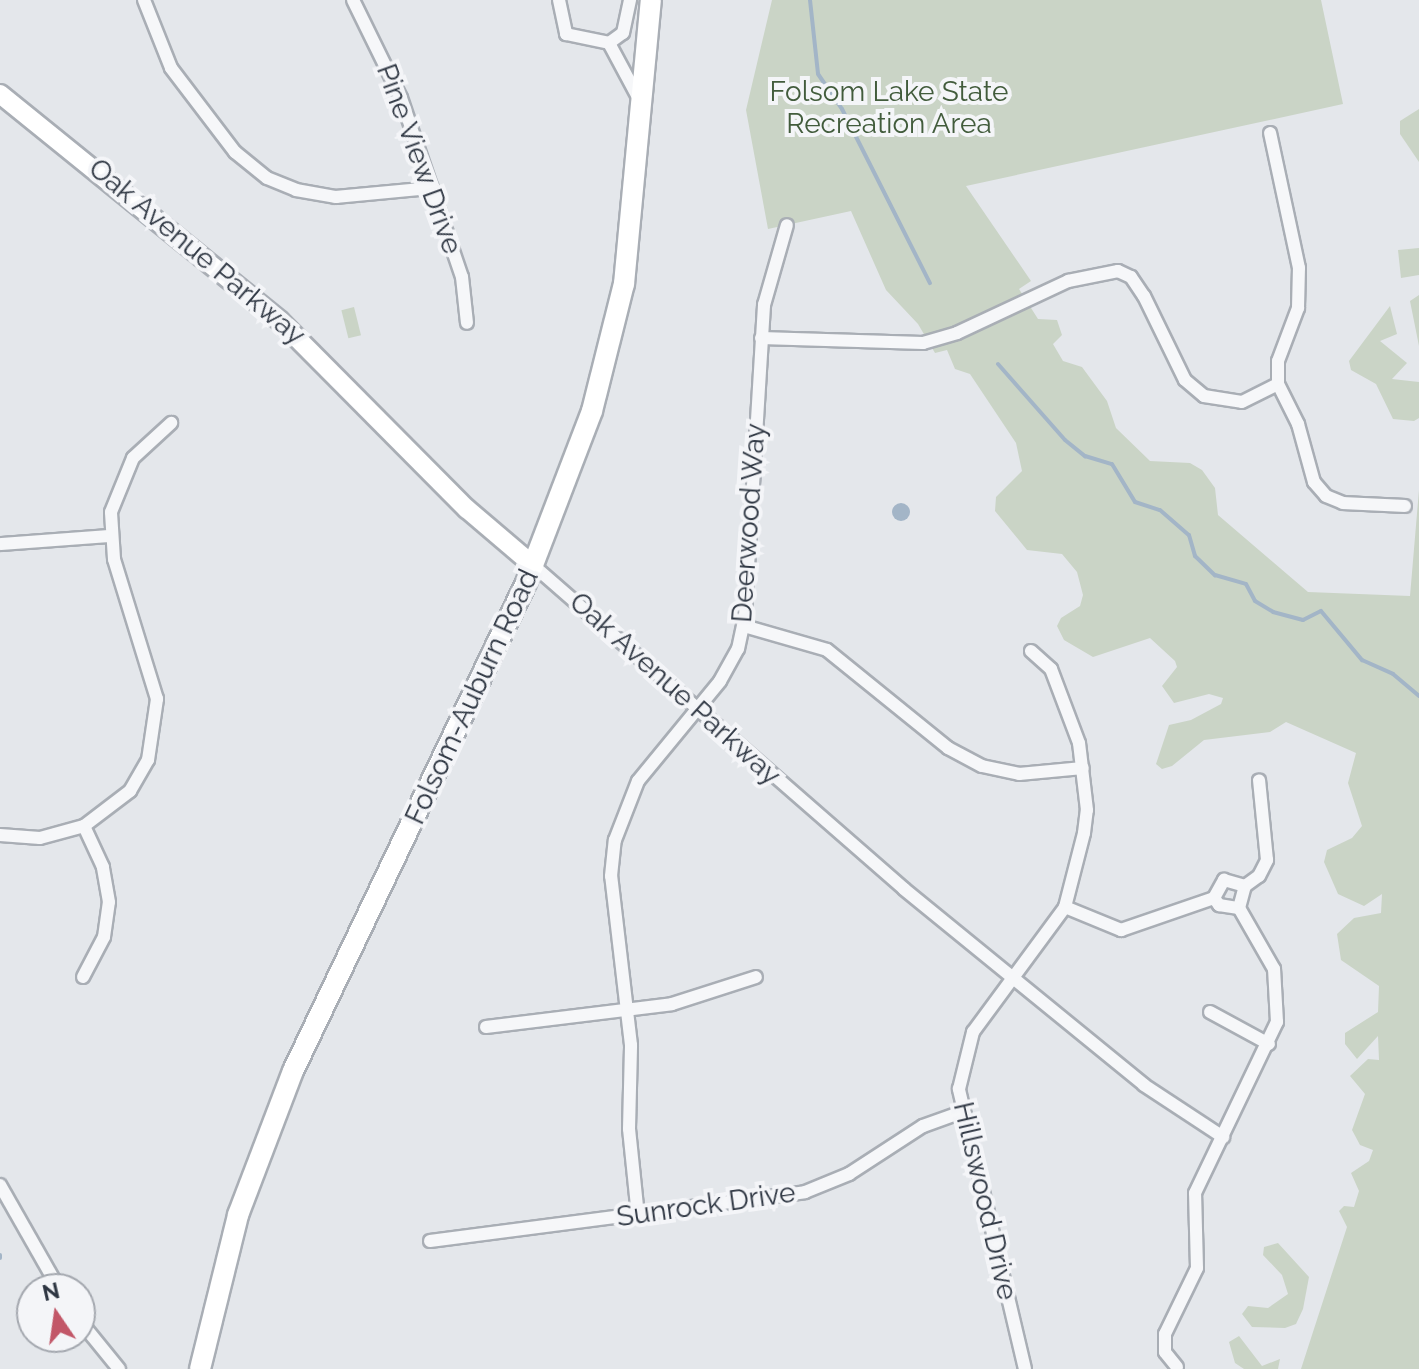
<!DOCTYPE html>
<style>
body{margin:0}
#map{position:relative;width:1419px;height:1369px;overflow:hidden;background:#e4e7eb;font-family:Raleway,sans-serif}
div>[style]{position:absolute}
.green>*{inset:0;background:#cad4c6;transform-origin:0 0}
.water>*{inset:0;background:#a3b5c7}
.round{border-radius:50%}
.stream>*{height:4px;margin:-2px;padding:0 2px;transform-origin:2px;border-radius:2px;background:#a3b5c7}
.roads{filter:drop-shadow(2px 0 #a9aeb5) drop-shadow(-2px 0 #a9aeb5) drop-shadow(0 2px #a9aeb5) drop-shadow(0 -2px #a9aeb5)}
.street>*{height:12px;margin:-6px;padding:0 6px;transform-origin:6px;border-radius:6px;background:#f6f7f9}
.secondary>*{height:18px;margin:-9px;padding:0 9px;transform-origin:9px;border-radius:9px;background:#fff}
.primary>*{height:20px;margin:-10px;padding:0 10px;transform-origin:10px;border-radius:10px;background:#fff}
span{translate:-50% -50%;white-space:nowrap;text-align:center;line-height:1.15;-webkit-text-stroke:8px #f4f5f8;paint-order:stroke}
.park-label{font-size:28px;color:#425c3c}
.street-label{font-size:28px;color:#2d3541}
.north{position:absolute;left:16px;top:1273px;width:80px;height:80px;box-sizing:border-box;background:#f4f5f8;border:2px solid #a4a8af;border-radius:50%;rotate:347deg;font-size:22px;font-weight:700;line-height:32px;text-align:center;color:#2d3541}
.north::after{content:'';display:block;margin:auto;width:28px;height:36px;background:#c25768;clip-path:polygon(50% 0,100% 100%,50% 72%,0 100%)}
</style>
<div id="map">
<div class="green">
<i style="clip-path:polygon(772px 0,1321px 0,1343px 104px,966px 186px,1031px 281px,1019px 289px,1038px 319px,1057px 320px,1062px 335px,1053px 344px,1063px 361px,1082px 367px,1107px 401px,1116px 428px,1150px 461px,1190px 463px,1202px 470px,1215px 488px,1218px 515px,1308px 592px,1410px 596px,1419px 490px,1419px 1369px,1301px 1369px,1347px 1227px,1339px 1211px,1344px 1206px,1354px 1207px,1359px 1191px,1351px 1173px,1369px 1161px,1373px 1150px,1360px 1145px,1352px 1130px,1365px 1094px,1350px 1076px,1368px 1059px,1379px 1060px,1378px 1036px,1357px 1059px,1345px 1044px,1345px 1033px,1378px 1012px,1379px 986px,1341px 960px,1337px 934px,1354px 918px,1381px 913px,1382px 894px,1364px 906px,1338px 894px,1324px 862px,1327px 850px,1352px 838px,1362px 826px,1348px 783px,1356px 753px,1286px 722px,1270px 732px,1204px 740px,1172px 766px,1162px 769px,1156px 764px,1169px 725px,1191px 720px,1221px 704px,1223px 698px,1209px 694px,1174px 703px,1162px 686px,1177px 667px,1175px 661px,1150px 638px,1093px 657px,1064px 640px,1057px 626px,1061px 618px,1080px 606px,1083px 595px,1077px 572px,1062px 554px,1027px 550px,995px 511px,996px 497px,1022px 471px,1016px 443px,970px 374px,955px 369px,947px 350px,935px 353px,918px 324px,886px 290px,851px 211px,768px 229px,746px 110px)"></i>
<i style="clip-path:polygon(1419px 109px,1419px 162px,1400px 134px,1400px 121px)"></i>
<i style="clip-path:polygon(1419px 248px,1419px 275px,1401px 278px,1398px 250px)"></i>
<i style="clip-path:polygon(1419px 295px,1419px 346px,1410px 301px)"></i>
<i style="clip-path:polygon(1390px 306px,1397px 334px,1380px 341px,1407px 363px,1392px 379px,1419px 382px,1419px 418px,1414px 421px,1393px 419px,1376px 384px,1351px 370px,1349px 361px)"></i>
<i style="left:354px;top:307px;width:29px;height:13px;rotate:76deg"></i>
<i style="clip-path:polygon(1278px 1243px,1309px 1277px,1303px 1309px,1296px 1324px,1285px 1328px,1252px 1327px,1242px 1314px,1248px 1306px,1268px 1308px,1288px 1294px,1282px 1275px,1263px 1255px,1264px 1247px)"></i>
<i style="clip-path:polygon(1239px 1336px,1262px 1366px,1280px 1359px,1278px 1369px,1244px 1369px,1235px 1363px,1229px 1342px)"></i>
</div>
<div class="water">
<i class="round" style="left:892px;top:503px;width:18px;height:18px"></i>
</div>
<div class="stream">
<i style="left:810px;top:0;width:74px;rotate:83.8deg"></i>
<i style="left:818px;top:74px;width:42px;rotate:55.6deg"></i>
<i style="left:842px;top:109px;width:195px;rotate:63.2deg"></i>
<i style="left:998px;top:364px;width:101px;rotate:48.6deg"></i>
<i style="left:1065px;top:440px;width:26px;rotate:39deg"></i>
<i style="left:1085px;top:456px;width:28px;rotate:17deg"></i>
<i style="left:1112px;top:464px;width:44px;rotate:58.8deg"></i>
<i style="left:1135px;top:502px;width:26px;rotate:18deg"></i>
<i style="left:1160px;top:510px;width:38px;rotate:41deg"></i>
<i style="left:1189px;top:535px;width:22px;rotate:74deg"></i>
<i style="left:1195px;top:556px;width:28px;rotate:44deg"></i>
<i style="left:1215px;top:575px;width:32px;rotate:16deg"></i>
<i style="left:1246px;top:584px;width:19px;rotate:62deg"></i>
<i style="left:1255px;top:601px;width:21px;rotate:31deg"></i>
<i style="left:1273px;top:612px;width:31px;rotate:15deg"></i>
<i style="left:1303px;top:620px;width:20px;rotate:-27deg"></i>
<i style="left:1321px;top:611px;width:64px;rotate:50.1deg"></i>
<i style="left:1362px;top:660px;width:34px;rotate:24deg"></i>
<i style="left:1393px;top:674px;width:34px;rotate:40deg"></i>
<i style="left:0;top:1255px;width:3px;rotate:90deg"></i>
</div>
<div class="roads">
<div class="street">
<i style="left:144px;top:0;width:73px;rotate:68.3deg"></i>
<i style="left:171px;top:68px;width:106px;rotate:52.7deg"></i>
<i style="left:235px;top:152px;width:41px;rotate:39.1deg"></i>
<i style="left:267px;top:178px;width:31px;rotate:22deg"></i>
<i style="left:296px;top:190px;width:41px;rotate:9.9deg"></i>
<i style="left:336px;top:197px;width:96px;rotate:-5.4deg"></i>
<i style="left:353px;top:0;width:109px;rotate:63.9deg"></i>
<i style="left:401px;top:98px;width:189px;rotate:71.2deg"></i>
<i style="left:462px;top:277px;width:46px;rotate:83.8deg"></i>
<i style="left:559px;top:0;width:35px;rotate:78deg"></i>
<i style="left:566px;top:34px;width:44px;rotate:11.8deg"></i>
<i style="left:609px;top:43px;width:17px;rotate:-36deg"></i>
<i style="left:623px;top:33px;width:34px;rotate:-78deg"></i>
<i style="left:609px;top:43px;width:64px;rotate:61.8deg"></i>
<i style="left:761px;top:338px;width:162px;rotate:1.8deg"></i>
<i style="left:923px;top:343px;width:35px;rotate:-16deg"></i>
<i style="left:957px;top:333px;width:123px;rotate:-25.1deg"></i>
<i style="left:1068px;top:281px;width:51px;rotate:-11.3deg"></i>
<i style="left:1118px;top:271px;width:14px;rotate:25deg"></i>
<i style="left:1131px;top:277px;width:23px;rotate:56deg"></i>
<i style="left:1144px;top:296px;width:93px;rotate:64deg"></i>
<i style="left:1185px;top:380px;width:25px;rotate:40deg"></i>
<i style="left:1204px;top:396px;width:38px;rotate:9deg"></i>
<i style="left:1242px;top:402px;width:40px;rotate:-26.6deg"></i>
<i style="left:1278px;top:384px;width:23px;rotate:-90deg"></i>
<i style="left:1278px;top:361px;width:57px;rotate:-69.3deg"></i>
<i style="left:1298px;top:308px;width:40px;rotate:-88.6deg"></i>
<i style="left:1299px;top:268px;width:138px;rotate:-102.1deg"></i>
<i style="left:1278px;top:384px;width:45px;rotate:63.4deg"></i>
<i style="left:1298px;top:424px;width:60px;rotate:74.6deg"></i>
<i style="left:1314px;top:482px;width:18px;rotate:49deg"></i>
<i style="left:1326px;top:496px;width:18px;rotate:22deg"></i>
<i style="left:1343px;top:503px;width:62px;rotate:2.8deg"></i>
<i style="left:0;top:544px;width:110px;rotate:-4.2deg"></i>
<i style="left:534px;top:566px;width:491px;rotate:41.1deg"></i>
<i style="left:904px;top:889px;width:310px;rotate:39.2deg"></i>
<i style="left:1144px;top:1085px;width:95px;rotate:33.4deg"></i>
<i style="left:744px;top:626px;width:86px;rotate:16.1deg"></i>
<i style="left:827px;top:650px;width:156px;rotate:39deg"></i>
<i style="left:948px;top:748px;width:38px;rotate:28deg"></i>
<i style="left:982px;top:766px;width:38px;rotate:12deg"></i>
<i style="left:1019px;top:774px;width:64px;rotate:-5.4deg"></i>
<i style="left:0;top:835px;width:40px;rotate:4.3deg"></i>
<i style="left:40px;top:838px;width:46px;rotate:-15.3deg"></i>
<i style="left:84px;top:826px;width:58px;rotate:-37.3deg"></i>
<i style="left:130px;top:791px;width:36px;rotate:-60deg"></i>
<i style="left:148px;top:760px;width:62px;rotate:-81.6deg"></i>
<i style="left:157px;top:699px;width:146px;rotate:-107.1deg"></i>
<i style="left:114px;top:559px;width:47px;rotate:-93.7deg"></i>
<i style="left:111px;top:512px;width:58px;rotate:-67.8deg"></i>
<i style="left:133px;top:458px;width:52px;rotate:-42.6deg"></i>
<i style="left:1245px;top:886px;width:17px;rotate:-36deg"></i>
<i style="left:1259px;top:876px;width:18px;rotate:-63deg"></i>
<i style="left:1267px;top:860px;width:80px;rotate:-95.7deg"></i>
<i style="left:1214px;top:898px;width:9px;rotate:54deg"></i>
<i style="left:1219px;top:905px;width:20px;rotate:9deg"></i>
<i style="left:1065px;top:907px;width:61px;rotate:22.3deg"></i>
<i style="left:1121px;top:930px;width:98px;rotate:-19deg"></i>
<i style="left:1214px;top:898px;width:21px;rotate:-61deg"></i>
<i style="left:1224px;top:880px;width:22px;rotate:16deg"></i>
<i style="left:83px;top:977px;width:45px;rotate:-62.3deg"></i>
<i style="left:104px;top:937px;width:35px;rotate:-82deg"></i>
<i style="left:109px;top:902px;width:36px;rotate:-100deg"></i>
<i style="left:103px;top:867px;width:45px;rotate:-114.9deg"></i>
<i style="left:1210px;top:1012px;width:67px;rotate:28.5deg"></i>
<i style="left:486px;top:1027px;width:187px;rotate:-7deg"></i>
<i style="left:672px;top:1004px;width:88px;rotate:-17.8deg"></i>
<i style="left:0;top:1185px;width:120px;rotate:60.4deg"></i>
<i style="left:638px;top:1216px;width:87px;rotate:-95.9deg"></i>
<i style="left:629px;top:1129px;width:84px;rotate:-88.6deg"></i>
<i style="left:631px;top:1045px;width:170px;rotate:-96.7deg"></i>
<i style="left:611px;top:876px;width:36px;rotate:-84deg"></i>
<i style="left:615px;top:840px;width:63px;rotate:-68.7deg"></i>
<i style="left:638px;top:781px;width:129px;rotate:-50.6deg"></i>
<i style="left:720px;top:681px;width:37px;rotate:-61deg"></i>
<i style="left:738px;top:649px;width:34px;rotate:-78deg"></i>
<i style="left:745px;top:616px;width:312px;rotate:-86.5deg"></i>
<i style="left:764px;top:305px;width:83px;rotate:-74deg"></i>
<i style="left:430px;top:1241px;width:378px;rotate:-7.4deg"></i>
<i style="left:805px;top:1192px;width:48px;rotate:-22.2deg"></i>
<i style="left:849px;top:1174px;width:88px;rotate:-33deg"></i>
<i style="left:923px;top:1126px;width:41px;rotate:-19.7deg"></i>
<i style="left:80px;top:1321px;width:62px;rotate:50.9deg"></i>
<i style="left:1177px;top:1367px;width:19px;rotate:-129deg"></i>
<i style="left:1165px;top:1352px;width:18px;rotate:-90deg"></i>
<i style="left:1165px;top:1334px;width:73px;rotate:-64.1deg"></i>
<i style="left:1197px;top:1268px;width:75px;rotate:-91.5deg"></i>
<i style="left:1195px;top:1193px;width:190px;rotate:-64.4deg"></i>
<i style="left:1277px;top:1022px;width:53px;rotate:-93.2deg"></i>
<i style="left:1274px;top:969px;width:70px;rotate:-119.8deg"></i>
<i style="left:1239px;top:908px;width:23px;rotate:-75deg"></i>
<i style="left:1025px;top:1369px;width:288px;rotate:-103.3deg"></i>
<i style="left:959px;top:1089px;width:59px;rotate:-76.2deg"></i>
<i style="left:973px;top:1032px;width:155px;rotate:-53.6deg"></i>
<i style="left:1065px;top:907px;width:76px;rotate:-75.6deg"></i>
<i style="left:1084px;top:833px;width:23px;rotate:-83deg"></i>
<i style="left:1087px;top:810px;width:67px;rotate:-96.8deg"></i>
<i style="left:1079px;top:743px;width:79px;rotate:-110.7deg"></i>
<i style="left:1051px;top:669px;width:27px;rotate:-138deg"></i>
</div>
<div class="secondary">
<i style="left:0;top:94px;width:360px;rotate:39deg"></i>
<i style="left:280px;top:321px;width:265px;rotate:45.2deg"></i>
<i style="left:467px;top:509px;width:88px;rotate:40.4deg"></i>
</div>
<div class="primary">
<i style="left:200px;top:1369px;width:159px;rotate:-76.1deg"></i>
<i style="left:238px;top:1215px;width:154px;rotate:-69.1deg"></i>
<i style="left:293px;top:1071px;width:541px;rotate:-64.48deg"></i>
<i style="left:526px;top:583px;width:184px;rotate:-69deg"></i>
<i style="left:592px;top:411px;width:131px;rotate:-75.9deg"></i>
<i style="left:624px;top:284px;width:285px;rotate:-84.6deg"></i>
</div>
</div>
<div class="park-label">
<span style="left:889px;top:108px">Folsom Lake State<br>Recreation Area</span>
</div>
<div class="street-label">
<span style="left:419px;top:159px;rotate:70deg">Pine View Drive</span>
<span style="left:197px;top:252px;rotate:40deg">Oak Avenue Parkway</span>
<span style="left:749px;top:523px;rotate:-86deg">Deerwood Way</span>
<span style="left:675px;top:689px;rotate:42deg">Oak Avenue Parkway</span>
<span style="left:472px;top:697px;rotate:-65deg">Folsom-Auburn Road</span>
<span style="left:985px;top:1201px;rotate:77deg">Hillswood Drive</span>
<span style="left:706px;top:1205px;rotate:-8deg">Sunrock Drive</span>
</div>
<div class="north">N</div>
</div>
